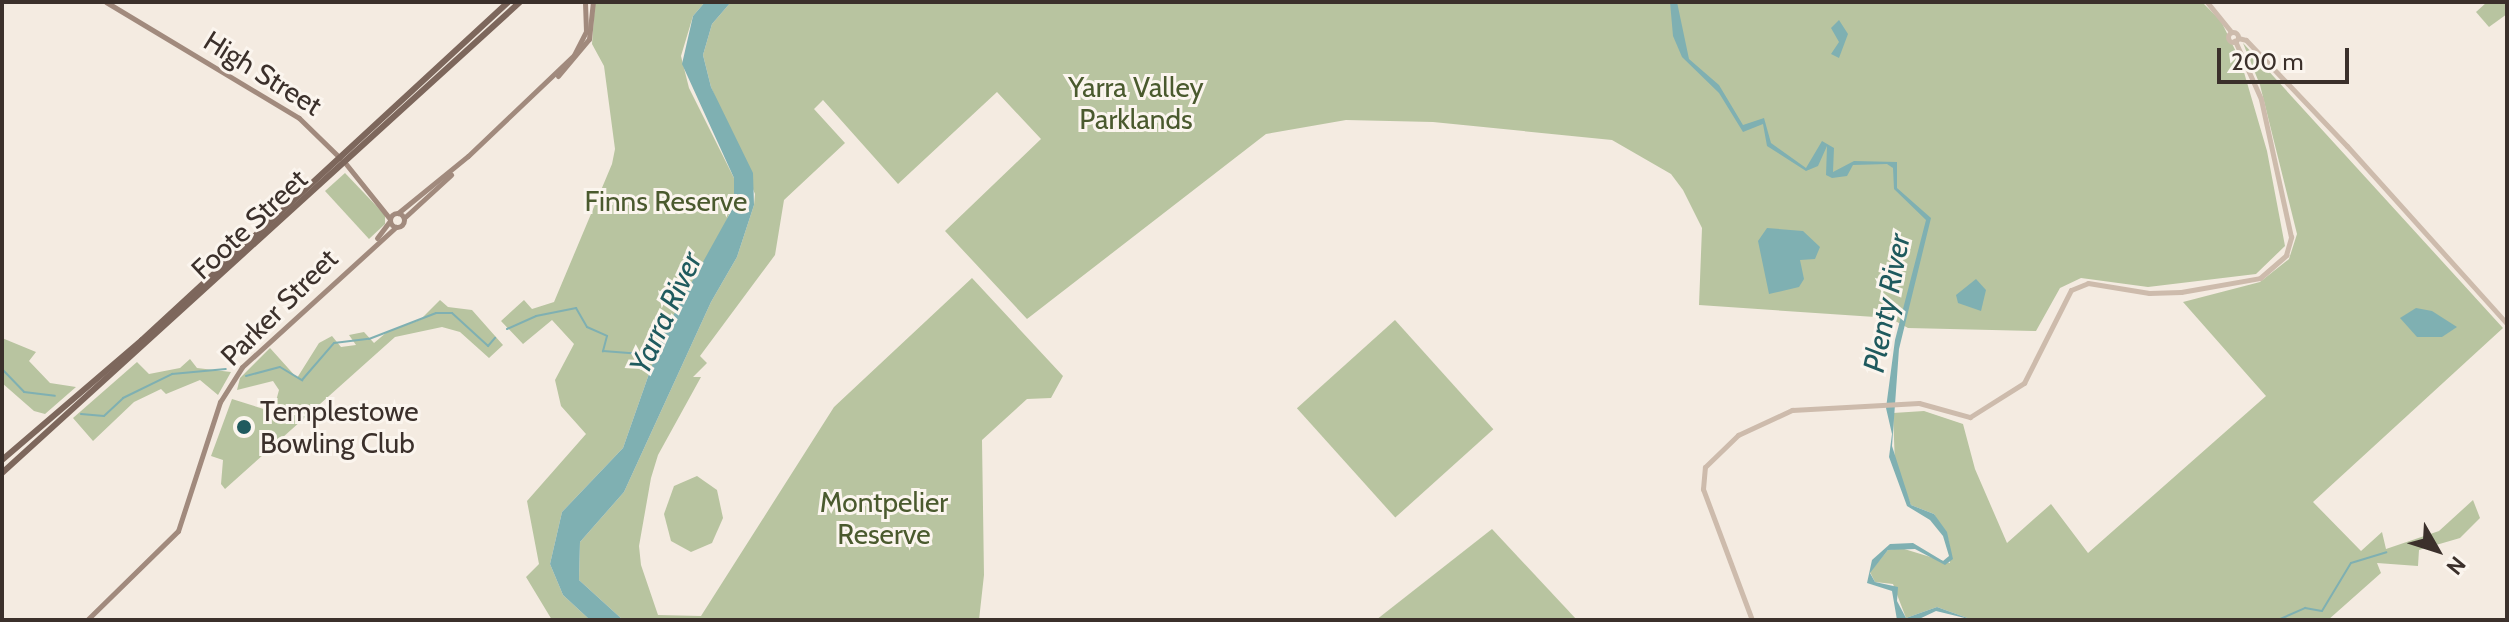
<!DOCTYPE html>
<style>
body{margin:0}
#map{position:relative;width:2509px;height:622px;overflow:hidden;background:#f4ebe1;font-family:Cabin,sans-serif}
div>[style]{position:absolute}
.green>*{inset:0;background:#b8c4a0;transform-origin:0 0}
.water>*{inset:0;background:#7fb0b2}
.stream>*{height:2px;margin:-1px;padding:0 1px;transform-origin:1px;border-radius:1px;background:#7fb0b2}
.tertiary>*{height:5px;margin:-2.5px;padding:0 2.5px;transform-origin:2.5px;border-radius:2.5px;background:#cdbbac}
.tertiary>.ring{margin:-2.5px;padding:0;box-sizing:content-box;background:none;border:5px solid #cdbbac;border-radius:50%}
.secondary>*{height:5px;margin:-2.5px;padding:0 2.5px;transform-origin:2.5px;border-radius:2.5px;background:#a18a7d}
.secondary>.ring{margin:-2.5px;padding:0;box-sizing:content-box;background:none;border:5px solid #a18a7d;border-radius:50%}
.primary>*{height:6px;margin:-3px;padding:0 3px;transform-origin:3px;border-radius:3px;background:#7d675c}
.dots>*{width:22px;height:22px;translate:-50% -50%;box-sizing:border-box;border:4px solid #fbf5ee;border-radius:50%}
span{translate:-50% -50%;white-space:nowrap;text-align:center;line-height:1.15;-webkit-text-stroke:6px #fbf5ee;paint-order:stroke}
.street-label{font-size:28px;color:#3b302b}
.park-label{font-size:28px;color:#4a5a2e}
.poi-label{font-size:28px;color:#3b302b}
.left{translate:0 -50%;text-align:left}
.water-label{font-size:30px;color:#1f5a5e;font-style:italic}
.frame{position:absolute;inset:0;border:4px solid #3b302b;pointer-events:none}
.north{position:absolute;left:2397px;top:510px;width:80px;height:80px;-webkit-text-stroke:6px #fbf5ee;paint-order:stroke;rotate:129deg;font-size:22px;font-weight:700;line-height:32px;text-align:center;color:#3b302b}
.north::after{content:'';display:block;margin:auto;width:28px;height:36px;background:#3b302b;clip-path:polygon(50% 0,100% 100%,50% 72%,0 100%)}
.scale{position:absolute;left:2217px;top:48px;width:132px;height:36px;box-sizing:border-box;border:4px solid #3b302b;border-top:0;padding-left:10px;font-size:24px;line-height:28px;white-space:nowrap;color:#3b302b;-webkit-text-stroke:6px #fbf5ee;paint-order:stroke}
</style>
<div id="map">
<div class="green">
<i style="clip-path:polygon(595px 2px,705px 2px,693px 16px,681px 56px,689px 88px,734px 178px,735px 199px,720px 237px,663px 334px,623px 448px,562px 512px,550px 564px,563px 595px,590px 620px,552px 620px,526px 577px,539px 564px,527px 501px,586px 434px,561px 406px,555px 380px,574px 344px,552px 320px,523px 344px,501px 321px,524px 300px,532px 309px,554px 302px,612px 164px,615px 149px,604px 66px,592px 44px)"></i>
<i style="clip-path:polygon(731px 2px,2202px 2px,2221px 21px,2241px 62px,2267px 151px,2285px 246px,2256px 274px,2148px 287px,2081px 278px,2060px 288px,2036px 331px,1908px 328px,1890px 318px,1699px 305px,1702px 228px,1683px 190px,1671px 174px,1612px 140px,1433px 122px,1346px 120px,1266px 134px,1027px 319px,945px 231px,1041px 139px,997px 92px,898px 184px,823px 100px,814px 109px,845px 143px,784px 200px,775px 255px,700px 356px,707px 363px,693px 377px,701px 377px,658px 455px,651px 478px,639px 546px,641px 565px,658px 615px,701px 616px,834px 407px,972px 278px,1063px 376px,1051px 398px,1027px 399px,982px 440px,984px 575px,979px 620px,623px 620px,579px 580px,580px 542px,624px 492px,711px 302px,737px 257px,754px 205px,755px 194px,711px 87px,703px 55px,712px 24px)"></i>
<i style="clip-path:polygon(2487px 2px,2507px 2px,2507px 14px,2489px 27px,2476px 12px)"></i>
<i style="clip-path:polygon(2243px 43px,2503px 328px,2313px 502px,2361px 551px,2382px 532px,2386px 549px,2439px 531px,2473px 500px,2480px 518px,2460px 538px,2419px 550px,2418px 566px,2377px 563px,2381px 573px,2328px 620px,1973px 620px,1937px 607px,1906px 618px,1893px 584px,1875px 582px,1870px 572px,1888px 550px,1901px 548px,1950px 563px,1949px 541px,1934px 514px,1911px 505px,1895px 465px,1893px 413px,1924px 411px,1963px 424px,1975px 469px,2007px 543px,2051px 504px,2088px 553px,2266px 396px,2183px 302px,2260px 282px,2289px 259px,2297px 234px,2260px 85px)"></i>
<i style="clip-path:polygon(345px 173px,385px 215px,385px 224px,369px 239px,325px 191px)"></i>
<i style="clip-path:polygon(440px 300px,448px 307px,472px 310px,503px 345px,489px 358px,460px 332px,442px 327px,395px 337px,225px 489px,221px 484px,223px 460px,211px 456px,232px 399px,273px 412px,279px 390px,273px 381px,237px 390px,240px 378px,270px 348px,297px 378px,319px 343px,332px 336px,341px 347px,356px 345px,349px 335px,364px 332px,374px 343px,387px 332px,420px 320px)"></i>
<i style="left:1395px;top:320px;width:147px;height:132px;rotate:48deg"></i>
<i style="clip-path:polygon(2px 338px,36px 352px,29px 361px,50px 383px,76px 387px,45px 414px,34px 411px,2px 383px)"></i>
<i style="clip-path:polygon(190px 359px,197px 368px,231px 372px,218px 395px,200px 380px,166px 394px,161px 389px,134px 402px,93px 441px,73px 418px,137px 362px,149px 374px,180px 368px)"></i>
<i style="clip-path:polygon(697px 476px,717px 490px,723px 518px,712px 543px,691px 552px,671px 541px,664px 514px,674px 486px)"></i>
<i style="clip-path:polygon(1492px 529px,1577px 620px,1376px 620px)"></i>
</div>
<div class="water">
<i style="clip-path:polygon(705px 2px,731px 2px,712px 24px,703px 55px,711px 87px,753px 173px,754px 205px,737px 257px,711px 302px,624px 492px,580px 542px,579px 580px,623px 620px,590px 620px,563px 595px,550px 564px,562px 512px,623px 448px,663px 334px,734px 206px,734px 178px,682px 64px,693px 16px)"></i>
<i style="clip-path:polygon(1670px 2px,1677px 2px,1689px 59px,1719px 85px,1743px 125px,1764px 118px,1771px 143px,1806px 168px,1822px 141px,1834px 148px,1833px 172px,1854px 161px,1897px 162px,1897px 188px,1931px 218px,1899px 349px,1892px 446px,1911px 505px,1934px 514px,1947px 532px,1953px 559px,1945px 565px,1915px 549px,1888px 550px,1870px 573px,1875px 582px,1898px 587px,1897px 601px,1906px 618px,1937px 607px,1973px 620px,1936px 611px,1917px 620px,1897px 620px,1892px 591px,1867px 583px,1872px 560px,1890px 544px,1913px 543px,1943px 561px,1949px 556px,1943px 536px,1930px 520px,1907px 506px,1889px 457px,1892px 434px,1886px 408px,1895px 340px,1926px 220px,1894px 189px,1893px 168px,1887px 164px,1853px 165px,1847px 176px,1832px 178px,1826px 175px,1827px 146px,1818px 166px,1806px 171px,1767px 146px,1763px 124px,1743px 132px,1719px 93px,1682px 57px,1673px 36px)"></i>
<i style="clip-path:polygon(1839px 20px,1848px 34px,1839px 58px,1831px 54px,1839px 42px,1831px 28px)"></i>
<i style="clip-path:polygon(1767px 228px,1803px 231px,1820px 247px,1815px 259px,1800px 260px,1804px 279px,1799px 287px,1769px 294px,1758px 241px)"></i>
<i style="clip-path:polygon(1976px 279px,1986px 290px,1981px 311px,1958px 303px,1956px 295px)"></i>
<i style="clip-path:polygon(2416px 308px,2432px 311px,2457px 327px,2442px 337px,2417px 337px,2400px 318px)"></i>
</div>
<div class="stream">
<i style="left:507px;top:329px;width:32px;rotate:-24deg"></i>
<i style="left:536px;top:316px;width:41px;rotate:-11.3deg"></i>
<i style="left:576px;top:308px;width:22px;rotate:60deg"></i>
<i style="left:587px;top:327px;width:22px;rotate:24deg"></i>
<i style="left:607px;top:336px;width:16px;rotate:105deg"></i>
<i style="left:603px;top:351px;width:52px;rotate:4.4deg"></i>
<i style="left:2px;top:369px;width:32px;rotate:46deg"></i>
<i style="left:24px;top:392px;width:31px;rotate:7deg"></i>
<i style="left:246px;top:376px;width:35px;rotate:-15deg"></i>
<i style="left:280px;top:367px;width:26px;rotate:31deg"></i>
<i style="left:302px;top:380px;width:49px;rotate:-49.1deg"></i>
<i style="left:334px;top:343px;width:35px;rotate:-7deg"></i>
<i style="left:369px;top:339px;width:72px;rotate:-21.2deg"></i>
<i style="left:436px;top:313px;width:16px"></i>
<i style="left:452px;top:313px;width:49px;rotate:42.5deg"></i>
<i style="left:488px;top:346px;width:11px;rotate:-49deg"></i>
<i style="left:81px;top:414px;width:23px;rotate:5deg"></i>
<i style="left:104px;top:416px;width:26px;rotate:-43deg"></i>
<i style="left:123px;top:398px;width:55px;rotate:-26.1deg"></i>
<i style="left:172px;top:374px;width:54px;rotate:-5.3deg"></i>
<i style="left:2278px;top:620px;width:30px;rotate:-24deg"></i>
<i style="left:2305px;top:608px;width:17px;rotate:10deg"></i>
<i style="left:2322px;top:611px;width:56px;rotate:-58.9deg"></i>
<i style="left:2351px;top:563px;width:37px;rotate:-17deg"></i>
</div>
<div class="tertiary">
<i style="left:2207px;top:2px;width:38px;rotate:51deg"></i>
<i class="ring" style="left:2228px;top:32px;width:5px;height:5px"></i>
<i style="left:2238px;top:38px;width:8px;rotate:14deg"></i>
<i style="left:2246px;top:40px;width:146px;rotate:46.4deg"></i>
<i style="left:2347px;top:146px;width:239px;rotate:48deg"></i>
<i style="left:1752px;top:620px;width:140px;rotate:-110.5deg"></i>
<i style="left:1703px;top:489px;width:22px;rotate:-85deg"></i>
<i style="left:1705px;top:467px;width:46px;rotate:-44.1deg"></i>
<i style="left:1738px;top:435px;width:60px;rotate:-24.8deg"></i>
<i style="left:1792px;top:410px;width:127px;rotate:-3.2deg"></i>
<i style="left:1919px;top:403px;width:53px;rotate:15.4deg"></i>
<i style="left:1970px;top:417px;width:64px;rotate:-32.2deg"></i>
<i style="left:2024px;top:383px;width:104px;rotate:-63.2deg"></i>
<i style="left:2071px;top:290px;width:18px;rotate:-22deg"></i>
<i style="left:2088px;top:283px;width:62px;rotate:9.3deg"></i>
<i style="left:2149px;top:293px;width:32px;rotate:-2deg"></i>
<i style="left:2181px;top:292px;width:80px;rotate:-10deg"></i>
<i style="left:2260px;top:278px;width:35px;rotate:-41deg"></i>
<i style="left:2286px;top:255px;width:19px;rotate:-74deg"></i>
<i style="left:2291px;top:237px;width:141px;rotate:-102.3deg"></i>
<i style="left:2261px;top:99px;width:64px;rotate:-114.1deg"></i>
</div>
<div class="secondary">
<i style="left:106px;top:2px;width:225px;rotate:31deg"></i>
<i style="left:299px;top:118px;width:57px;rotate:44.3deg"></i>
<i style="left:558px;top:76px;width:48px;rotate:-50deg"></i>
<i style="left:589px;top:39px;width:37px;rotate:-84deg"></i>
<i style="left:346px;top:164px;width:70px;rotate:51.3deg"></i>
<i style="left:398px;top:213px;width:90px;rotate:-39.2deg"></i>
<i style="left:468px;top:156px;width:146px;rotate:-43.6deg"></i>
<i style="left:574px;top:55px;width:27px;rotate:-63deg"></i>
<i style="left:586px;top:31px;width:29px;rotate:-92deg"></i>
<i class="ring" style="left:390px;top:213px;width:9px;height:9px"></i>
<i style="left:404px;top:218px;width:64px;rotate:-42.5deg"></i>
<i style="left:377px;top:238px;width:21px;rotate:-53deg"></i>
<i style="left:87px;top:620px;width:127px;rotate:-44.4deg"></i>
<i style="left:178px;top:531px;width:136px;rotate:-72deg"></i>
<i style="left:220px;top:402px;width:41px;rotate:-57.8deg"></i>
<i style="left:242px;top:367px;width:208px;rotate:-42.3deg"></i>
</div>
<div class="primary">
<i style="left:2px;top:460px;width:184px;rotate:-40.6deg"></i>
<i style="left:142px;top:340px;width:498px;rotate:-42.7deg"></i>
<i style="left:2px;top:473px;width:700px;rotate:-42.28deg"></i>
</div>
<div class="dots">
<i style="left:244px;top:427px;background:#1f5a5e"></i>
</div>
<div class="street-label">
<span style="left:263px;top:73px;rotate:32deg">High Street</span>
<span style="left:249px;top:224px;rotate:-43deg">Foote Street</span>
<span style="left:279px;top:307px;rotate:-45deg">Parker Street</span>
</div>
<div class="park-label">
<span style="left:1136px;top:103px">Yarra Valley<br>Parklands</span>
<span style="left:666px;top:201px">Finns Reserve</span>
<span style="left:884px;top:518px">Montpelier<br>Reserve</span>
</div>
<div class="poi-label">
<span class="left" style="left:260px;top:427px">Templestowe<br>Bowling Club</span>
</div>
<div class="water-label">
<span style="left:1887px;top:303px;rotate:-79deg">Plenty River</span>
<span style="left:666px;top:313px;rotate:-65deg">Yarra River</span>
</div>
<div class="frame"></div>
<div class="north">N</div>
<div class="scale">200 m</div>
</div>
